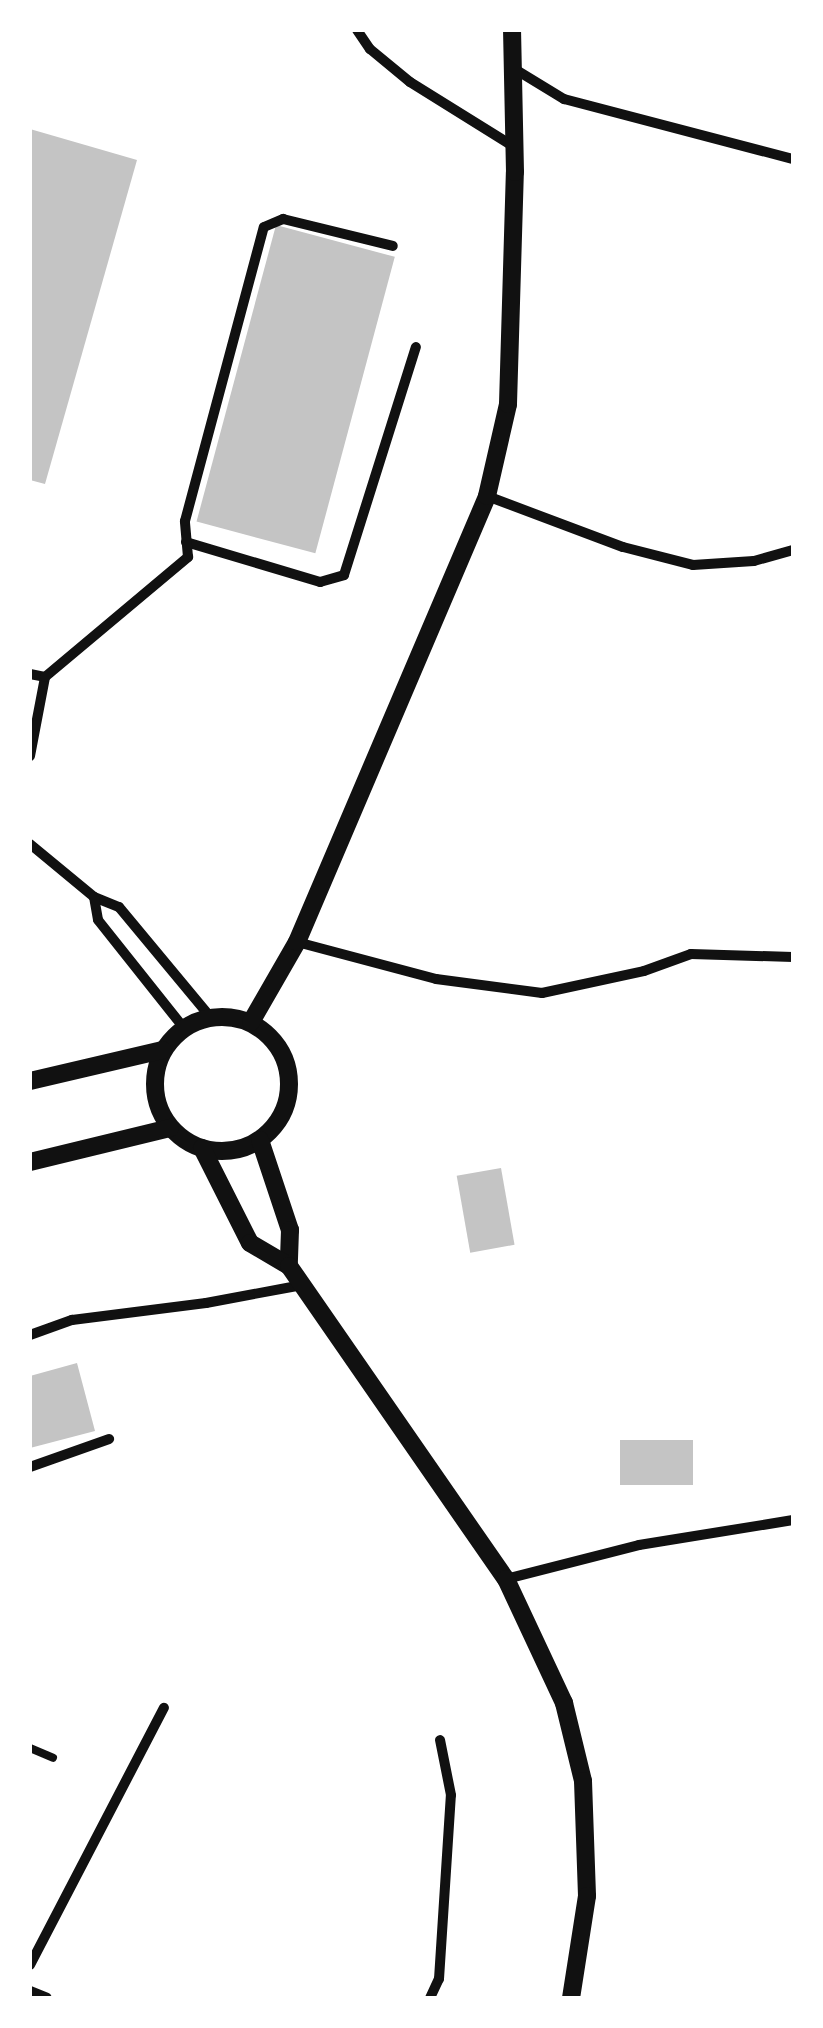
<!DOCTYPE html>
<style>
body{margin:0}
#map{position:relative;width:823px;height:2028px;overflow:hidden;background:#fff;font-family:Mulish,sans-serif}
div>[style]{position:absolute}
.building>*{inset:0;background:#c4c4c4;transform-origin:0 0}
.service>*{height:8px;margin:-4px;padding:0 4px;transform-origin:4px;border-radius:4px;background:#111}
.minor>*{height:10px;margin:-5px;padding:0 5px;transform-origin:5px;border-radius:5px;background:#111}
.tertiary>*{height:18px;margin:-9px;padding:0 9px;transform-origin:9px;border-radius:9px;background:#111}
.tertiary>.ring{margin:-9px;padding:0;box-sizing:content-box;background:none;border:18px solid #111;border-radius:50%}
span{translate:-50% -50%;white-space:nowrap;text-align:center;line-height:1.15;-webkit-text-stroke:10px #fff;paint-order:stroke}
.frame{position:absolute;inset:0;border:32px solid #fff;pointer-events:none}
</style>
<div id="map">
<div class="building">
<i style="clip-path:polygon(30px 129px,137px 160px,45px 484px,30px 480px)"></i>
<i style="left:276px;top:225px;width:123px;height:307px;rotate:15deg"></i>
<i style="left:501px;top:1168px;width:78px;height:45px;rotate:80deg"></i>
<i style="clip-path:polygon(77px 1363px,95px 1431px,30px 1448px,30px 1376px)"></i>
<i style="left:620px;top:1440px;width:73px;height:45px"></i>
</div>
<div class="service">
<i style="left:30px;top:1748px;width:25px;rotate:23deg"></i>
</div>
<div class="minor">
<i style="left:357px;top:30px;width:23px;rotate:56deg"></i>
<i style="left:370px;top:49px;width:52px;rotate:39.5deg"></i>
<i style="left:410px;top:82px;width:121px;rotate:31.9deg"></i>
<i style="left:513px;top:68px;width:60px;rotate:31.3deg"></i>
<i style="left:564px;top:99px;width:237px;rotate:14.7deg"></i>
<i style="left:487px;top:496px;width:145px;rotate:20.6deg"></i>
<i style="left:623px;top:547px;width:72px;rotate:14.4deg"></i>
<i style="left:693px;top:565px;width:61px;rotate:-3.8deg"></i>
<i style="left:754px;top:561px;width:41px;rotate:-15.8deg"></i>
<i style="left:186px;top:542px;width:140px;rotate:16.6deg"></i>
<i style="left:320px;top:582px;width:25px;rotate:-16deg"></i>
<i style="left:344px;top:575px;width:239px;rotate:-72.5deg"></i>
<i style="left:30px;top:674px;width:15px;rotate:11deg"></i>
<i style="left:30px;top:756px;width:80px;rotate:-79.2deg"></i>
<i style="left:45px;top:677px;width:187px;rotate:-40deg"></i>
<i style="left:188px;top:557px;width:36px;rotate:-95deg"></i>
<i style="left:185px;top:521px;width:304px;rotate:-75deg"></i>
<i style="left:264px;top:227px;width:21px;rotate:-23deg"></i>
<i style="left:283px;top:219px;width:113px;rotate:13.8deg"></i>
<i style="left:30px;top:844px;width:83px;rotate:39.6deg"></i>
<i style="left:94px;top:897px;width:27px;rotate:22deg"></i>
<i style="left:119px;top:907px;width:144px;rotate:50.3deg"></i>
<i style="left:94px;top:897px;width:23px;rotate:80deg"></i>
<i style="left:98px;top:920px;width:138px;rotate:51.5deg"></i>
<i style="left:297px;top:942px;width:144px;rotate:14.9deg"></i>
<i style="left:436px;top:979px;width:107px;rotate:7.5deg"></i>
<i style="left:542px;top:993px;width:104px;rotate:-12.2deg"></i>
<i style="left:644px;top:971px;width:50px;rotate:-19.9deg"></i>
<i style="left:691px;top:954px;width:102px;rotate:1.7deg"></i>
<i style="left:30px;top:1335px;width:45px;rotate:-19.7deg"></i>
<i style="left:72px;top:1320px;width:135px;rotate:-7.2deg"></i>
<i style="left:206px;top:1303px;width:98px;rotate:-10.6deg"></i>
<i style="left:30px;top:1467px;width:84px;rotate:-19.5deg"></i>
<i style="left:506px;top:1579px;width:137px;rotate:-14.3deg"></i>
<i style="left:639px;top:1545px;width:156px;rotate:-9.2deg"></i>
<i style="left:30px;top:1965px;width:290px;rotate:-62.5deg"></i>
<i style="left:30px;top:1991px;width:18px;rotate:22deg"></i>
<i style="left:430px;top:1998px;width:21px;rotate:-65deg"></i>
<i style="left:439px;top:1979px;width:184px;rotate:-86.3deg"></i>
<i style="left:451px;top:1795px;width:56px;rotate:-101.3deg"></i>
</div>
<div class="tertiary">
<i class="ring" style="left:155px;top:1017px;width:116px;height:116px"></i>
<i style="left:251px;top:1022px;width:92px;rotate:-60.1deg"></i>
<i style="left:297px;top:942px;width:485px;rotate:-66.9deg"></i>
<i style="left:487px;top:496px;width:94px;rotate:-77.1deg"></i>
<i style="left:508px;top:404px;width:232px;rotate:-88.3deg"></i>
<i style="left:515px;top:172px;width:142px;rotate:-91.2deg"></i>
<i style="left:30px;top:1081px;width:136px;rotate:-13.2deg"></i>
<i style="left:260px;top:1140px;width:95px;rotate:71.6deg"></i>
<i style="left:290px;top:1230px;width:36px;rotate:92deg"></i>
<i style="left:202px;top:1148px;width:106px;rotate:63.2deg"></i>
<i style="left:250px;top:1243px;width:45px;rotate:30.5deg"></i>
<i style="left:289px;top:1266px;width:381px;rotate:55.3deg"></i>
<i style="left:506px;top:1579px;width:137px;rotate:64.9deg"></i>
<i style="left:564px;top:1703px;width:80px;rotate:76.3deg"></i>
<i style="left:583px;top:1781px;width:115px;rotate:88deg"></i>
<i style="left:587px;top:1896px;width:103px;rotate:98.9deg"></i>
<i style="left:30px;top:1162px;width:144px;rotate:-13.7deg"></i>
</div>
<div class="frame"></div>
</div>
